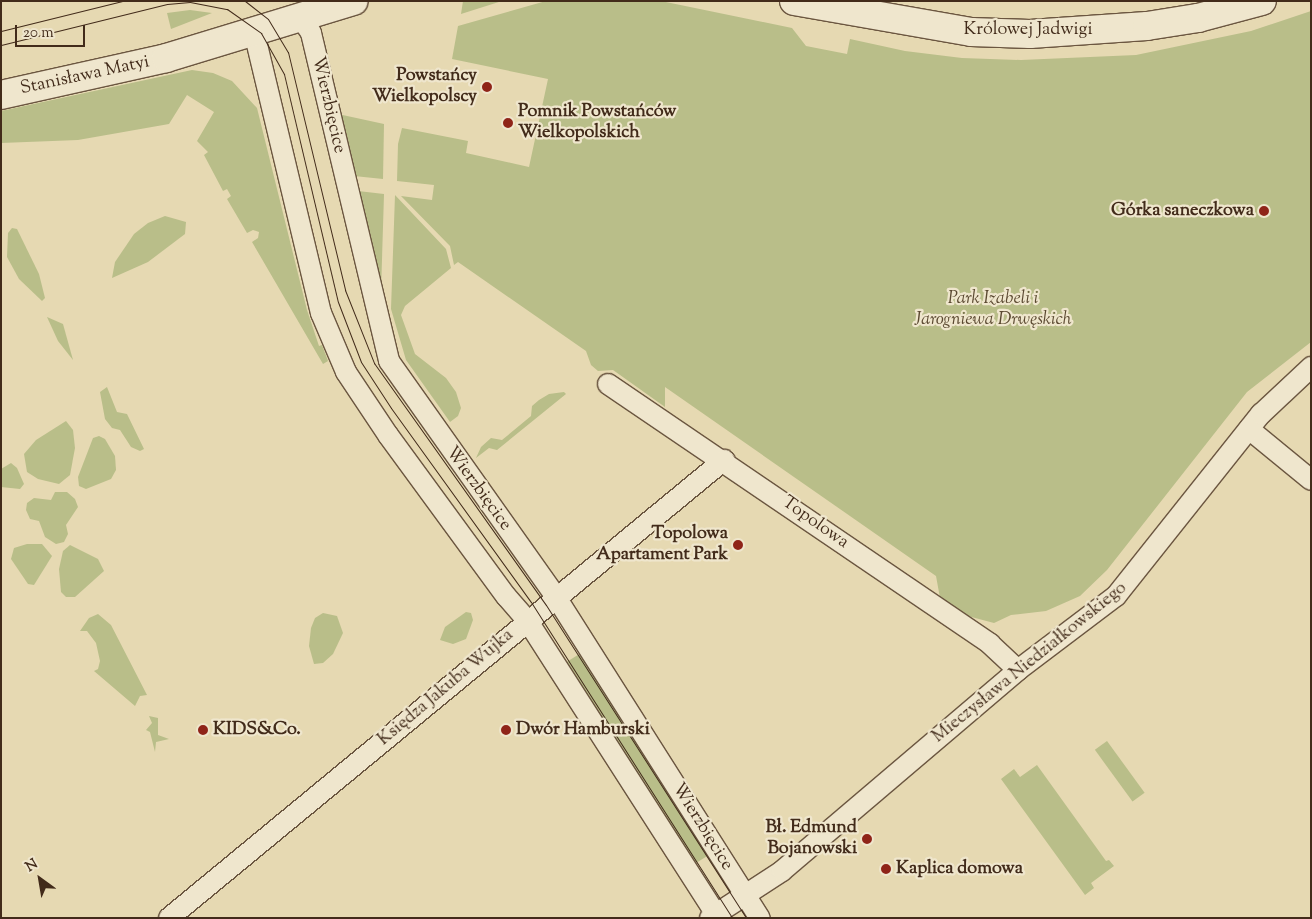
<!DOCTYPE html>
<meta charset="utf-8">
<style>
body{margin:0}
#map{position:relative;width:1312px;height:919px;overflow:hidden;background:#e6d9b2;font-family:"Sorts Mill Goudy",serif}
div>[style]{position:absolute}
.green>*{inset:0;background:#b9be89;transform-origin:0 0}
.roads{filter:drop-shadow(1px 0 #6b5640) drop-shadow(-1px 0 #6b5640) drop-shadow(0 1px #6b5640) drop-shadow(0 -1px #6b5640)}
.street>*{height:20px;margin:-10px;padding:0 10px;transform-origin:10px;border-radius:10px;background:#efe6cd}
.secondary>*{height:28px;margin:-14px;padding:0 14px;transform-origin:14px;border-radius:14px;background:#efe6cd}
.tram>*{height:1px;margin:-0.5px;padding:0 0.5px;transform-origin:0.5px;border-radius:0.5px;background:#422b1a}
.dots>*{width:14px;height:14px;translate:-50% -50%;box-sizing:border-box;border:2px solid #efe6cd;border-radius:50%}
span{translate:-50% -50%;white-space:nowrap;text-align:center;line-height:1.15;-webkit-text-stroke:4.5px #efe6cd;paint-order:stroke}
.street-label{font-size:18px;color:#422b1a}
.poi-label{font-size:18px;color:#422b1a;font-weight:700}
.right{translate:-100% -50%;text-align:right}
.left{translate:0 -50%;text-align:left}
.park-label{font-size:18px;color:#5a4830;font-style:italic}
.frame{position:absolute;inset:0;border:2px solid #422b1a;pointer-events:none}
.north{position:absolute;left:15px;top:854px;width:50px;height:50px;-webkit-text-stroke:4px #efe6cd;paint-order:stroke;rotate:328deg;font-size:14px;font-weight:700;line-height:20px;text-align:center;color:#422b1a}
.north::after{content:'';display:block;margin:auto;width:18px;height:22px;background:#422b1a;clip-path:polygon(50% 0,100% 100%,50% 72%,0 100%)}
.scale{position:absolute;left:15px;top:25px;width:70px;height:22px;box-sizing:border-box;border:2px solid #422b1a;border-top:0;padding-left:6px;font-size:15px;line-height:18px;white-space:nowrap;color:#422b1a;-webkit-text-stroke:4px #efe6cd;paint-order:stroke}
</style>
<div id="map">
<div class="green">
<i style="clip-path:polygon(463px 1px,502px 1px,461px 14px)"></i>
<i style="clip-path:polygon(661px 1px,792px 28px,806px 46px,847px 54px,850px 39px,905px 51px,962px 58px,1021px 60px,1136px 55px,1251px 31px,1311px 11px,1311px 342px,1247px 392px,1107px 570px,1080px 596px,1046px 611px,1011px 615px,994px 623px,964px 615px,940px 598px,936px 576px,665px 387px,665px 407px,613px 370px,598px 371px,591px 365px,586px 351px,458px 262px,454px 265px,450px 246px,401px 196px,432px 200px,434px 185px,397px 181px,398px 144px,402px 128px,468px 141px,466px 153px,529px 167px,548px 79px,452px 59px,458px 26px,546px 1px)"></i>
<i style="clip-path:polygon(190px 10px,212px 13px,171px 29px,167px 13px)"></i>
<i style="clip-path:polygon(192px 70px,213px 73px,232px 81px,257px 108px,307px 310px,319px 346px,322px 345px,328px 361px,323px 364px,252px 242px,258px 238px,259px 232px,253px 230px,247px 233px,227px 199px,231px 196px,227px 189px,223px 191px,204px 155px,208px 152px,197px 141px,214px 112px,187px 95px,169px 124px,78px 140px,1px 143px,1px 111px)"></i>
<i style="clip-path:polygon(338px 114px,384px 124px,383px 179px,354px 176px)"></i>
<i style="clip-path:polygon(358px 191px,384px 194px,381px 292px)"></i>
<i style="clip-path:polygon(395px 195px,446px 249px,451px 268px,405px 306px,401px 315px,415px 354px,446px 378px,456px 392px,461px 408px,458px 416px,450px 422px,406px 360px,391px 309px)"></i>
<i style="clip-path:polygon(165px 216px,186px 222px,185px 234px,148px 262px,112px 278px,115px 262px,134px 234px,148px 223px)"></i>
<i style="clip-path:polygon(12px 228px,17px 229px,39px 274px,45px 298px,42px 301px,19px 279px,7px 257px,8px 233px)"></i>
<i style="clip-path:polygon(47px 317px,63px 324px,73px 360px,58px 341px)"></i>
<i style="clip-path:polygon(107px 387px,117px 412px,127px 414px,144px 449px,140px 451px,131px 447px,120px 430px,112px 428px,105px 419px,100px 392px)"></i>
<i style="clip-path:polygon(564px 392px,566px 394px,497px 450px,489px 448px,476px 458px,481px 447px,491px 438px,502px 440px,531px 416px,532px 406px,539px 400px,549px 394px)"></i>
<i style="clip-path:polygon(66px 421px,73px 430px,75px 448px,70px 475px,59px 484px,38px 479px,27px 472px,24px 454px,36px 440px)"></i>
<i style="clip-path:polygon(99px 436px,105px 439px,115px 456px,116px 470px,111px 479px,86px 489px,79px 486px,78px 477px,93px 438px)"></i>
<i style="clip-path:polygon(11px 463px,17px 468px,24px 484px,20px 489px,1px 487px,1px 469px)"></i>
<i style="clip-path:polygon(55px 492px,67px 492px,75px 499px,78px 507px,66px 525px,68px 534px,64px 542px,56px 544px,45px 537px,39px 521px,30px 519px,26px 510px,27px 503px,34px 498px,51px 500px)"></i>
<i style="clip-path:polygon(27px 544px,42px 544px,52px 556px,34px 585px,28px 584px,11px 559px,14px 548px)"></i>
<i style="clip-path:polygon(70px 545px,98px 559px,104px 571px,75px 597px,66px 597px,61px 592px,59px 569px,63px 551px)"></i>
<i style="clip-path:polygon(466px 612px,471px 613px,473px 620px,466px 639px,453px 644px,440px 640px,445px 627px)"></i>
<i style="clip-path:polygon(323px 613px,337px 616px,343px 633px,333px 654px,323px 663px,314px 664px,309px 646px,311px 628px,315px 618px)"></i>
<i style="clip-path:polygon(98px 614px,111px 625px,147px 695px,140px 696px,135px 706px,94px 671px,98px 669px,100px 661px,96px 643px,87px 631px,80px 631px,89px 618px)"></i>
<i style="left:581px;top:653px;width:239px;height:17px;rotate:58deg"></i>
<i style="clip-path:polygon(149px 716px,158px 718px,158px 735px,169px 739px,156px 742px,155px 752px,150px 732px,146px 730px,152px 723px)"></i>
<i style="left:1107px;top:741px;width:64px;height:15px;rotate:54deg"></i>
<i style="clip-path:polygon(1037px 765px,1106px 861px,1109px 860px,1114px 866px,1091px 883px,1094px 888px,1085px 895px,1001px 779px,1014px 769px,1020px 777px)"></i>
</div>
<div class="roads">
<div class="street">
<i style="left:300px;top:17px;width:19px;rotate:55deg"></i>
<i style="left:311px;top:33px;width:337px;rotate:76.6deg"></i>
<i style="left:389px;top:361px;width:289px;rotate:54.7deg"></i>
<i style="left:556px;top:597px;width:380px;rotate:57.6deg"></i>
<i style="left:254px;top:32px;width:289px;rotate:76.6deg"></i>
<i style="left:321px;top:313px;width:64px;rotate:67deg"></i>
<i style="left:346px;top:372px;width:76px;rotate:56.3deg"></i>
<i style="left:388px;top:435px;width:200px;rotate:53.8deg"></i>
<i style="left:506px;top:596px;width:32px;rotate:49deg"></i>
<i style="left:527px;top:620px;width:354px;rotate:57.3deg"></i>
<i style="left:608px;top:384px;width:462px;rotate:34.2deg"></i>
<i style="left:990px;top:644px;width:38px;rotate:43deg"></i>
<i style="left:1249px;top:429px;width:80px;rotate:39.4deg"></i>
<i style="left:169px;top:918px;width:720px;rotate:-39.53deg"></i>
<i style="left:710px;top:918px;width:86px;rotate:-33.1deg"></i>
<i style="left:782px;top:871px;width:310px;rotate:-40.4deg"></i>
<i style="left:1018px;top:670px;width:123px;rotate:-37.1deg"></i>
<i style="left:1116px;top:596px;width:233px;rotate:-51.5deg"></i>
<i style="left:1261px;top:414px;width:69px;rotate:-43.2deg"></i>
</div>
<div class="secondary">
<i style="left:794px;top:1px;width:180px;rotate:9.9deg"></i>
<i style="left:971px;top:32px;width:59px;rotate:1.9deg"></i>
<i style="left:1030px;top:34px;width:117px;rotate:-3.9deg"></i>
<i style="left:1147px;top:26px;width:52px;rotate:-8.9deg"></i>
<i style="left:1198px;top:18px;width:66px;rotate:-14.9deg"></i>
<i style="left:1px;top:95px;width:169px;rotate:-12.6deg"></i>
<i style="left:166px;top:58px;width:196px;rotate:-16.9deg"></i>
</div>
</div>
<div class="tram">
<i style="left:245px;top:1px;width:29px;rotate:38deg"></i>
<i style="left:268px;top:19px;width:39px;rotate:59deg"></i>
<i style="left:288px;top:52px;width:245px;rotate:76.5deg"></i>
<i style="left:345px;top:290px;width:79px;rotate:68.3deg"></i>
<i style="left:374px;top:363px;width:297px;rotate:54.6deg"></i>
<i style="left:546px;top:605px;width:371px;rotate:57.4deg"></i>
<i style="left:1px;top:31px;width:125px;rotate:-13.9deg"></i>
<i style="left:1px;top:45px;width:171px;rotate:-13.9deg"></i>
<i style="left:167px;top:4px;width:23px;rotate:-5deg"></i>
<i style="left:190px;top:2px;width:38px;rotate:11deg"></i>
<i style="left:227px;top:9px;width:42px;rotate:35.2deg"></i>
<i style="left:261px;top:33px;width:47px;rotate:60.7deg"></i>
<i style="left:284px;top:74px;width:234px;rotate:76.7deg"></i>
<i style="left:338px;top:302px;width:64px;rotate:69deg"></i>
<i style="left:361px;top:362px;width:55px;rotate:56.9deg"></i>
<i style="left:391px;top:408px;width:239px;rotate:54.2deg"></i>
<i style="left:531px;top:602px;width:375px;rotate:57.5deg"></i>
</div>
<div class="dots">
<i style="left:487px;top:87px;background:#8f2418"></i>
<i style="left:508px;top:123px;background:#8f2418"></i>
<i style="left:1264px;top:211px;background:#8f2418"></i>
<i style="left:738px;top:545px;background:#8f2418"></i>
<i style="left:203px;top:730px;background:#8f2418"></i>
<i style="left:506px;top:730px;background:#8f2418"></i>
<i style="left:867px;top:839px;background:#8f2418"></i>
<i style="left:886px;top:869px;background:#8f2418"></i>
</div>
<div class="street-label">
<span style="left:1028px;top:30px">Królowej Jadwigi</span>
<span style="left:85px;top:76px;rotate:-12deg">Stanisława Matyi</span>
<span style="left:328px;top:105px;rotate:77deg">Wierzbięcice</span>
<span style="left:478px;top:489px;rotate:54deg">Wierzbięcice</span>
<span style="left:815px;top:523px;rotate:35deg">Topolowa</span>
<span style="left:1030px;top:663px;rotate:-39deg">Mieczysława Niedziałkowskiego</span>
<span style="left:446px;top:688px;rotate:-40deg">Księdza Jakuba Wujka</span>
<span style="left:702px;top:827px;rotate:58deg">Wierzbięcice</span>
</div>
<div class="poi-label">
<span class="right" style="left:477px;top:87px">Powstańcy<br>Wielkopolscy</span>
<span class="left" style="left:518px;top:123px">Pomnik Powstańców<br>Wielkopolskich</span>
<span class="right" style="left:1254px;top:211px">Górka saneczkowa</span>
<span class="right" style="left:728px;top:545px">Topolowa<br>Apartament Park</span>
<span class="left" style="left:213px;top:730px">KIDS&amp;Co.</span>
<span class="left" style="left:516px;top:730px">Dwór Hamburski</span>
<span class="right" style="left:857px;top:839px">Bł. Edmund<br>Bojanowski</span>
<span class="left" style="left:896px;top:869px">Kaplica domowa</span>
</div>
<div class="park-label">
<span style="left:993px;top:310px">Park Izabeli i<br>Jarogniewa Drwęskich</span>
</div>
<div class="frame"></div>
<div class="north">N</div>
<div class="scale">20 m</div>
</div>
